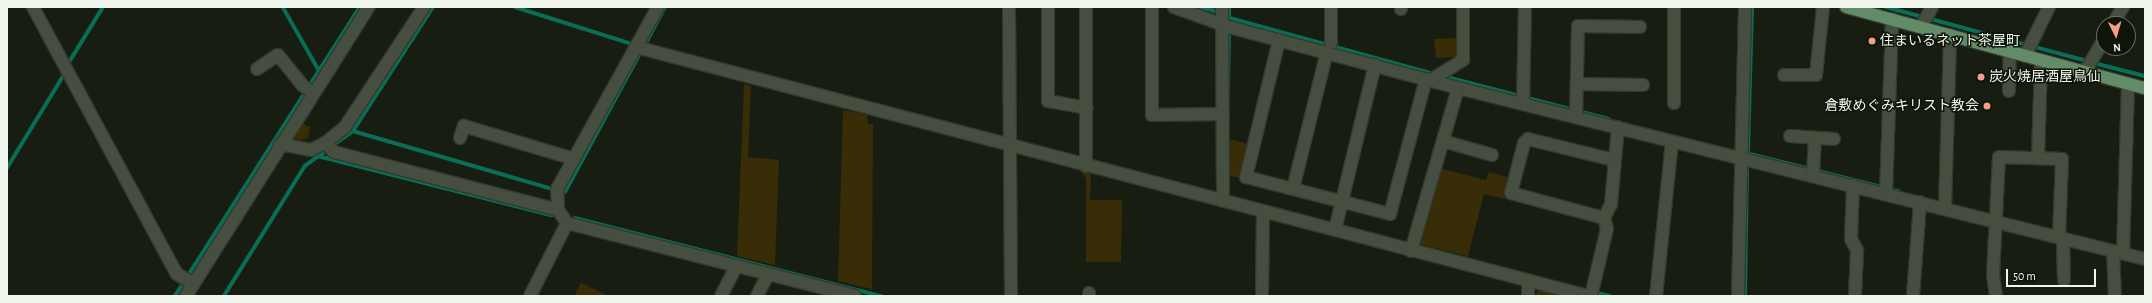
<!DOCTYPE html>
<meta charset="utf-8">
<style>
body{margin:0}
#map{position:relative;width:2152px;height:303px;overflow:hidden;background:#171d10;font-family:"Alegreya Sans","Noto Sans JP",sans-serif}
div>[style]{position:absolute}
.green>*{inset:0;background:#382d06}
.stream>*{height:3.5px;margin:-1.75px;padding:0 1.75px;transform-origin:1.75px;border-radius:1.75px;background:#086e56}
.roads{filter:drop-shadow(1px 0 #333830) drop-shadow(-1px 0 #333830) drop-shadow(0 1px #333830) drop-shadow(0 -1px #333830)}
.minor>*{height:12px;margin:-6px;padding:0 6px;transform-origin:6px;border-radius:6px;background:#464e3f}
.major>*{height:12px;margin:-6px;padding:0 6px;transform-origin:6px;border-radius:6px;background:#628c68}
.dots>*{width:11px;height:11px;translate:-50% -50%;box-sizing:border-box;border:2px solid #0e1408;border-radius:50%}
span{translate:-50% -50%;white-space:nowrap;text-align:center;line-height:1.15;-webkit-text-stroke:3px #0e1408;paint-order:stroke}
.poi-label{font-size:14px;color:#f1f6ed}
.left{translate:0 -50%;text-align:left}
.right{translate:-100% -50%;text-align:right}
.frame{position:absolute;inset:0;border:8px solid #f1f6ed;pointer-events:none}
.north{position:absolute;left:2096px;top:16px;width:40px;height:40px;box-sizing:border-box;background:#0e1408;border:1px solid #696e64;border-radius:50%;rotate:175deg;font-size:11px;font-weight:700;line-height:16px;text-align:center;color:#f1f6ed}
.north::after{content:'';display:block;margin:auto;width:14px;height:18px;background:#f49e8a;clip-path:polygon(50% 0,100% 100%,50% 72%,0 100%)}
.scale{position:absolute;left:2006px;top:269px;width:90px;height:18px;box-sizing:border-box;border:2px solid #f1f6ed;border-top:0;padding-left:5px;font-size:12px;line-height:14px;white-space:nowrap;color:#f1f6ed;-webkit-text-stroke:3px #0e1408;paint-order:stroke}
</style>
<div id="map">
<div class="green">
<i style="clip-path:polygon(1458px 38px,1459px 51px,1455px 57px,1436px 58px,1434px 39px)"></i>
<i style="clip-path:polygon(744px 84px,751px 86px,748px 157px,779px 160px,775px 265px,737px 256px)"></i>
<i style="clip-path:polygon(843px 110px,867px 115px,868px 124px,873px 124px,872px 289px,838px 281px)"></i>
<i style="clip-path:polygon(299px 122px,310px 127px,308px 138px,298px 141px,292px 134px)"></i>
<i style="clip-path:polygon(1229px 139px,1249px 144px,1241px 178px,1229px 176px)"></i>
<i style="clip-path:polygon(1439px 168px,1486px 180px,1489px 172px,1511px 178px,1506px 199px,1484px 194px,1468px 256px,1419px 244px)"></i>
<i style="clip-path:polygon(1081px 171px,1091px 174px,1090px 200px,1122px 200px,1121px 262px,1086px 262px,1086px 179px)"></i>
<i style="clip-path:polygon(581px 283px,607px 295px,574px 296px)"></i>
<i style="clip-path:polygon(1540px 288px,1571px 296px,1534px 296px)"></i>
</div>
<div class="stream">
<i style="left:283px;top:7px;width:73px;rotate:60.3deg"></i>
<i style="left:515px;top:7px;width:123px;rotate:17.5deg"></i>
<i style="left:1201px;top:7px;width:15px;rotate:16deg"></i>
<i style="left:1886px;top:7px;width:209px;rotate:15deg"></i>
<i style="left:1226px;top:17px;width:217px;rotate:15.3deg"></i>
<i style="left:1229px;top:20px;width:13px;rotate:-90deg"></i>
<i style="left:645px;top:45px;width:43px;rotate:-62.2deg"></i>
<i style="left:2094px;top:63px;width:53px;rotate:14.3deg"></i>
<i style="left:68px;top:64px;width:67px;rotate:-58.4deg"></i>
<i style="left:1443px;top:76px;width:171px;rotate:14.5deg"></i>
<i style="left:1228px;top:91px;width:57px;rotate:-89deg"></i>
<i style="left:353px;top:131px;width:207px;rotate:16.2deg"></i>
<i style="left:1748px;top:151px;width:144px;rotate:-88.4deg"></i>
<i style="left:1750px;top:154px;width:153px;rotate:14deg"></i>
<i style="left:318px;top:156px;width:241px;rotate:14.2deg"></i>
<i style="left:7px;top:168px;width:111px;rotate:-58.6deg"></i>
<i style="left:565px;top:192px;width:156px;rotate:-61.6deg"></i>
<i style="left:575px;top:218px;width:316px;rotate:14.3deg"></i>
<i style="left:1593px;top:292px;width:17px;rotate:13deg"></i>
<i style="left:175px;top:296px;width:343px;rotate:-57.4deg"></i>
<i style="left:224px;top:296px;width:153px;rotate:-58.1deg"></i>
<i style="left:305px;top:166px;width:59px;rotate:-36.1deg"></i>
<i style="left:353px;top:131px;width:148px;rotate:-57.2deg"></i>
<i style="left:1745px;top:296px;width:126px;rotate:-89.1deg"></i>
</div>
<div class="roads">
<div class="minor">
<i style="left:33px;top:7px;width:303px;rotate:61.7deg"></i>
<i style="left:177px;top:274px;width:17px;rotate:31deg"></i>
<i style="left:424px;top:7px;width:144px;rotate:123.4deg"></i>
<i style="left:345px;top:127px;width:26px;rotate:141deg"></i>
<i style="left:325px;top:143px;width:13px;rotate:45deg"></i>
<i style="left:334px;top:152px;width:231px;rotate:14.5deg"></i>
<i style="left:658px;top:7px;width:208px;rotate:119deg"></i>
<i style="left:557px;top:189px;width:21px;rotate:87deg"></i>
<i style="left:558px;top:210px;width:16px;rotate:55deg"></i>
<i style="left:567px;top:223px;width:297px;rotate:14.2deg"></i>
<i style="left:1009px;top:7px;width:289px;rotate:89.6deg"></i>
<i style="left:1048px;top:7px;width:94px;rotate:90deg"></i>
<i style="left:1048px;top:101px;width:39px;rotate:10deg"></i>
<i style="left:1152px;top:7px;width:108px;rotate:90deg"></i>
<i style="left:1152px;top:115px;width:71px;rotate:-0.8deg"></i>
<i style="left:1174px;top:7px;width:59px;rotate:20deg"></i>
<i style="left:1229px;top:27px;width:237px;rotate:14.9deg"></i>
<i style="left:1458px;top:88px;width:708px;rotate:13.98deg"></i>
<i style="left:1222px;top:7px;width:194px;rotate:89.7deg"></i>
<i style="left:1401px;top:7px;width:2px;rotate:90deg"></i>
<i style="left:2113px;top:24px;width:20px;rotate:-60deg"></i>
<i style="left:1921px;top:27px;width:23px;rotate:-61deg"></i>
<i style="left:1279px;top:40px;width:141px;rotate:103.5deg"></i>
<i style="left:1246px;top:177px;width:149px;rotate:14.4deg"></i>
<i style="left:1390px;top:214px;width:140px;rotate:-75.1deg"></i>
<i style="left:1331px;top:43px;width:36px;rotate:-90deg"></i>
<i style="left:636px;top:47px;width:984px;rotate:14.66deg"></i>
<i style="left:2025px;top:56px;width:55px;rotate:-63.9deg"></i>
<i style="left:257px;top:69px;width:25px;rotate:-34deg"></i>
<i style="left:278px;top:55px;width:38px;rotate:51deg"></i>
<i style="left:302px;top:85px;width:14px;rotate:36deg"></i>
<i style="left:2085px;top:72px;width:38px;rotate:-60deg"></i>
<i style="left:1784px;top:75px;width:32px"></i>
<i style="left:1816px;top:75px;width:68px;rotate:-84.1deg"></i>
<i style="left:1431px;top:80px;width:38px;rotate:-32deg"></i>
<i style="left:1463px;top:60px;width:53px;rotate:-90deg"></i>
<i style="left:1577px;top:84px;width:66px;rotate:0.9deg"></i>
<i style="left:2009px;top:91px;width:39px;rotate:-89deg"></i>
<i style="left:1523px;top:103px;width:96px;rotate:-88.8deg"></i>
<i style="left:1674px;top:103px;width:96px;rotate:-90deg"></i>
<i style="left:1576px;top:117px;width:91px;rotate:-88.7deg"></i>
<i style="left:1578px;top:26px;width:62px;rotate:0.9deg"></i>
<i style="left:1790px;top:136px;width:44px;rotate:3.9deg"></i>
<i style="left:460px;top:138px;width:13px;rotate:-72deg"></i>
<i style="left:464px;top:126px;width:115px;rotate:16.7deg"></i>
<i style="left:1443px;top:141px;width:51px;rotate:15.9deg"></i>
<i style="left:280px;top:144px;width:32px;rotate:11deg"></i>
<i style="left:311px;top:150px;width:16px;rotate:-27deg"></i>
<i style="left:2038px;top:158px;width:97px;rotate:-88.2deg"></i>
<i style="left:1086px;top:166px;width:159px;rotate:-90deg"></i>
<i style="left:1813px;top:175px;width:37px;rotate:-87deg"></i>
<i style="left:1853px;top:185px;width:54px;rotate:92.1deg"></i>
<i style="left:1851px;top:239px;width:13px;rotate:61deg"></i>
<i style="left:1857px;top:250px;width:46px;rotate:92.5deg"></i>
<i style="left:1293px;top:189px;width:141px;rotate:-76.1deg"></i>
<i style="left:1886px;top:193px;width:174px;rotate:-88deg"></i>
<i style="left:1945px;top:208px;width:173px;rotate:-88.3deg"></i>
<i style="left:1604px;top:218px;width:16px;rotate:-63deg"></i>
<i style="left:1611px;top:204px;width:77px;rotate:-84.8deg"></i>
<i style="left:1335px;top:230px;width:170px;rotate:-76.4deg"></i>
<i style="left:2063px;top:239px;width:41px;rotate:88.6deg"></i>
<i style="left:1411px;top:251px;width:170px;rotate:-73.9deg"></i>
<i style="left:2113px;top:251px;width:45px;rotate:87.5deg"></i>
<i style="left:2123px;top:253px;width:169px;rotate:-88.3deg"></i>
<i style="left:1528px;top:281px;width:15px;rotate:90deg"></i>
<i style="left:1089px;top:293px;width:3px;rotate:90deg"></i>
<i style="left:186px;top:296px;width:342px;rotate:-57.7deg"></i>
<i style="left:530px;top:296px;width:82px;rotate:-63.1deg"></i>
<i style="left:721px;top:296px;width:34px;rotate:-63deg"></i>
<i style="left:757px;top:296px;width:25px;rotate:-63deg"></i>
<i style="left:1262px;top:296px;width:85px;rotate:-89.3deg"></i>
<i style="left:1591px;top:296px;width:69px;rotate:-76.6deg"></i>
<i style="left:1607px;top:229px;width:11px;rotate:-105deg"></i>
<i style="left:1604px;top:218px;width:96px;rotate:-165deg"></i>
<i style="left:1511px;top:193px;width:52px;rotate:-75.4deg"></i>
<i style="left:1524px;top:143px;width:6px;rotate:-45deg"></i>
<i style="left:1528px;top:139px;width:89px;rotate:13.7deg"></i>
<i style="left:1656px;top:296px;width:155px;rotate:-84.1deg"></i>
<i style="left:1738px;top:296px;width:289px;rotate:-88.6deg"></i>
<i style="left:1913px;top:296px;width:94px;rotate:-85.7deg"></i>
<i style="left:1996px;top:296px;width:21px;rotate:-98deg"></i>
<i style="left:1993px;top:275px;width:118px;rotate:-87.1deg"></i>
<i style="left:1999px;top:157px;width:63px;rotate:1.8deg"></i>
<i style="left:2062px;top:159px;width:78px;rotate:92.2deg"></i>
</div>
<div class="major">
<i style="left:1846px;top:7px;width:310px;rotate:15.2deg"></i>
</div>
</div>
<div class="dots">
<i style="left:1872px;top:41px;background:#f49e8a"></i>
<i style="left:1981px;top:77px;background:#f49e8a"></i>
<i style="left:1987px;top:106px;background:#f49e8a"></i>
</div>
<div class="poi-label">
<span class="left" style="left:1880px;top:41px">住まいるネット茶屋町</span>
<span class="left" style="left:1989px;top:77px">炭火焼居酒屋鳥仙</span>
<span class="right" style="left:1979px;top:106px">倉敷めぐみキリスト教会</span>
</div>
<div class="frame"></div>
<div class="north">N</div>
<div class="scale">50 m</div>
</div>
